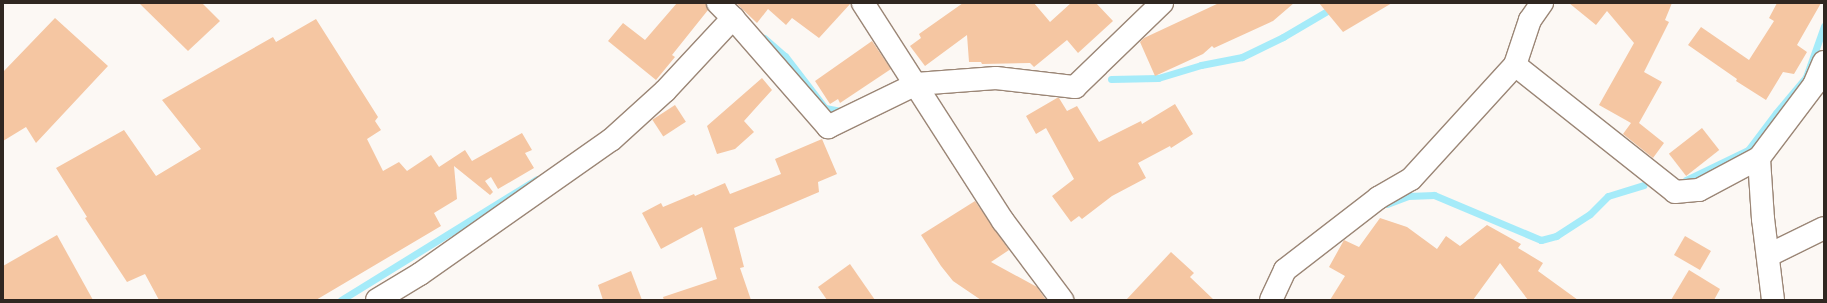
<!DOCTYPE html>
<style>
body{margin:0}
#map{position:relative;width:1827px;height:303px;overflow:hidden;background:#fcf8f4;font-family:"Nunito Sans",sans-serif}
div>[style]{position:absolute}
.stream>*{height:7px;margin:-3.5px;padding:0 3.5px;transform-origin:3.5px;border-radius:3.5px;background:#a5ebf9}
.building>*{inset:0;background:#f5c6a2;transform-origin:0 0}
.roads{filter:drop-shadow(1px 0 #9b8676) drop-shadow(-1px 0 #9b8676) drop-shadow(0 1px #9b8676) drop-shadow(0 -1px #9b8676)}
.minor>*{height:22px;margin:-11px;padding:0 11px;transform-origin:11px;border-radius:11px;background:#fff}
span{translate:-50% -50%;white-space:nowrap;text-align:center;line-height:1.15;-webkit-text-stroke:3.5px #fcf8f4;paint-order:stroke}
.frame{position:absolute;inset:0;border:4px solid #302721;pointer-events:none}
</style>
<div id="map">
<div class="stream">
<i style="left:764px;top:38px;width:28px;rotate:41deg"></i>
<i style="left:785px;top:56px;width:66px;rotate:52.4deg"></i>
<i style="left:825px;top:108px;width:16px;rotate:11deg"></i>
<i style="left:841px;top:111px;width:4px;rotate:-27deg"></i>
<i style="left:1111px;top:79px;width:47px;rotate:-1.2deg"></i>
<i style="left:1158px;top:78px;width:45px;rotate:-16.8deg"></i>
<i style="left:1201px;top:65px;width:42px;rotate:-11deg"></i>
<i style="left:1242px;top:57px;width:46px;rotate:-26deg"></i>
<i style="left:1283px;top:37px;width:67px;rotate:-30.4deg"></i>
<i style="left:1686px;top:180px;width:69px;rotate:-25.8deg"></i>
<i style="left:1748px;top:150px;width:46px;rotate:-52.9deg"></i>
<i style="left:1776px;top:113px;width:47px;rotate:-50.2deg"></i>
<i style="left:1806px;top:77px;width:54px;rotate:-70.6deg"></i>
<i style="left:1387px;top:204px;width:22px;rotate:-21deg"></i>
<i style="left:1408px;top:196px;width:26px;rotate:-2deg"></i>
<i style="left:1434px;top:195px;width:116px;rotate:22.8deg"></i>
<i style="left:1541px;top:240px;width:16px;rotate:-15deg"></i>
<i style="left:1556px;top:236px;width:40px;rotate:-32.9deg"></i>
<i style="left:1590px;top:214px;width:25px;rotate:-45deg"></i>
<i style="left:1608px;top:196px;width:37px;rotate:-17deg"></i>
<i style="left:341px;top:300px;width:230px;rotate:-31.7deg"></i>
</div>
<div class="building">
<i style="clip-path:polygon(139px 3px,202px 3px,220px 21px,188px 51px)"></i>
<i style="clip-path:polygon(677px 3px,706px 3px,708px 10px,672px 55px,675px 57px,656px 80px,608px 41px,623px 23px,645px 40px)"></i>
<i style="clip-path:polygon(736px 3px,851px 3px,819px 38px,792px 18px,786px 25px,768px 9px,757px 23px)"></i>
<i style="clip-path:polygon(963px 3px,1034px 3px,1050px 22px,1071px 3px,1096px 3px,1113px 21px,1078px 53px,1067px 40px,1034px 67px,1030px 63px,982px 64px,981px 62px,969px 62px,967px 35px,925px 66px,910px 46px,921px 38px,919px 34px)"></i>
<i style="clip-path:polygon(1219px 3px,1294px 3px,1273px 21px,1214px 48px,1212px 46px,1203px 54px,1155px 76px,1140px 42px,1144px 38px)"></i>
<i style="clip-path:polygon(1319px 3px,1392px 3px,1343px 32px)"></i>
<i style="clip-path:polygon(1569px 3px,1672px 3px,1665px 20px,1669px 22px,1644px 72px,1662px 82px,1639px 123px,1664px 143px,1653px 158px,1623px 134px,1631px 123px,1599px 105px,1634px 43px,1607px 11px,1596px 25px)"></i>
<i style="clip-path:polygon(1777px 3px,1821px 3px,1797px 45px,1807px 52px,1794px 74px,1783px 72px,1766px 100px,1736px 81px,1737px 79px,1688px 45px,1701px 27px,1749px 60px,1774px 21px,1769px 18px)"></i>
<i style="clip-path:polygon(55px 18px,108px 66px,36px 143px,26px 127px,3px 141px,3px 72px)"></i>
<i style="clip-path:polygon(316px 19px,378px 117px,375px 121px,381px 130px,367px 139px,383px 171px,399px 162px,407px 171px,431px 155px,439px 167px,465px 150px,472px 161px,522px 133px,532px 150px,525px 153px,534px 168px,498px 189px,491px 177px,485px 181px,493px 192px,490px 195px,454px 166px,457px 199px,434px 213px,441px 226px,316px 300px,159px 300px,145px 274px,127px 282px,85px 218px,87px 217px,56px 168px,124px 130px,156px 176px,201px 149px,162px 100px,273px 37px,276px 42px)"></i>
<i style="clip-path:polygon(872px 41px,891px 69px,840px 103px,838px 99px,830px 104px,815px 81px)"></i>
<i style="clip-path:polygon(762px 78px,772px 90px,744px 121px,754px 132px,735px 149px,717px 154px,707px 126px)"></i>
<i style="clip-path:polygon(1057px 98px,1059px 98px,1067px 111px,1077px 106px,1099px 142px,1141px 121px,1142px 124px,1175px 104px,1193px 134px,1171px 148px,1170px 146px,1138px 163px,1146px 178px,1112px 196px,1082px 219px,1079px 216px,1071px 222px,1052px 196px,1074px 179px,1046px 128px,1036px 134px,1026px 116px)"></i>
<i style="left:675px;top:105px;width:20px;height:27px;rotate:57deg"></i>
<i style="left:1702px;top:128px;width:28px;height:42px;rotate:52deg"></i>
<i style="clip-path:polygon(822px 139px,837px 174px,818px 182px,819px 192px,734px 228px,744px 267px,740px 268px,751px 300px,664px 300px,663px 297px,717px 279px,702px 227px,661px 249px,642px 213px,661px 203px,663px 207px,694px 194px,695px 196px,725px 183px,730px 194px,781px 174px,775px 159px)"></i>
<i style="clip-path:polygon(975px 201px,1009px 250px,991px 262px,1037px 287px,1046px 300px,981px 300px,953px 281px,941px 266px,921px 235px)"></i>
<i style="clip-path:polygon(1380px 218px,1407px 227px,1437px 249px,1446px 236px,1460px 246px,1487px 225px,1521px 244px,1518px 248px,1543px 263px,1538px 271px,1578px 300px,1528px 300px,1500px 263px,1473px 300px,1330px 300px,1345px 276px,1329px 267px,1344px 240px,1359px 247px)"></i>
<i style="clip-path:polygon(57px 235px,93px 300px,3px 300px,3px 266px)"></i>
<i style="left:1685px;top:236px;width:30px;height:22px;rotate:30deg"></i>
<i style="clip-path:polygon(1171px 252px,1194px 273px,1190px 277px,1214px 300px,1126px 300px)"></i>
<i style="clip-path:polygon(850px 264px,875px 300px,827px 300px,818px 287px)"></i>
<i style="clip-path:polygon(1689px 270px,1720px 289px,1714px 300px,1671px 300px)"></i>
<i style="clip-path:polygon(631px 271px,642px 300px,603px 300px,598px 285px)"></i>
</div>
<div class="roads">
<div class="minor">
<i style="left:718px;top:3px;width:21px;rotate:45deg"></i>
<i style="left:863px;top:3px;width:259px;rotate:57.3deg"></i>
<i style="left:1003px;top:221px;width:99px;rotate:53.2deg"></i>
<i style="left:1515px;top:65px;width:204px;rotate:38.4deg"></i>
<i style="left:1675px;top:192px;width:24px;rotate:-5deg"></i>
<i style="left:1699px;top:190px;width:68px;rotate:-28.1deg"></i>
<i style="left:1769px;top:255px;width:61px;rotate:-26.1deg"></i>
<i style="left:377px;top:300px;width:50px;rotate:-31.2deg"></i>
<i style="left:420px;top:274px;width:233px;rotate:-35.1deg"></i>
<i style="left:611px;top:140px;width:73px;rotate:-42.2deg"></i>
<i style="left:665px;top:91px;width:100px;rotate:-47deg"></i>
<i style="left:733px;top:18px;width:145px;rotate:48.9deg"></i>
<i style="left:828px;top:127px;width:98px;rotate:-26deg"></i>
<i style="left:916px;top:84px;width:80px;rotate:-4.3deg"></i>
<i style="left:996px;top:78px;width:80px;rotate:6.5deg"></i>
<i style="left:1075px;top:87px;width:121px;rotate:-44deg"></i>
<i style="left:1271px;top:300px;width:33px;rotate:-65deg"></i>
<i style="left:1285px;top:270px;width:118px;rotate:-37.7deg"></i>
<i style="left:1378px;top:198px;width:38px;rotate:-30deg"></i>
<i style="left:1411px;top:179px;width:154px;rotate:-47.6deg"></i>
<i style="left:1515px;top:65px;width:47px;rotate:-71.6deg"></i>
<i style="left:1530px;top:20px;width:21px;rotate:-55deg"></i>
<i style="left:1773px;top:300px;width:82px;rotate:-97deg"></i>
<i style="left:1763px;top:219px;width:61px;rotate:-93.8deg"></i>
<i style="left:1759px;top:158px;width:91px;rotate:-53deg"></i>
<i style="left:1814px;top:85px;width:25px;rotate:-67deg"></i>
</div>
</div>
<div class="frame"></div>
</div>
